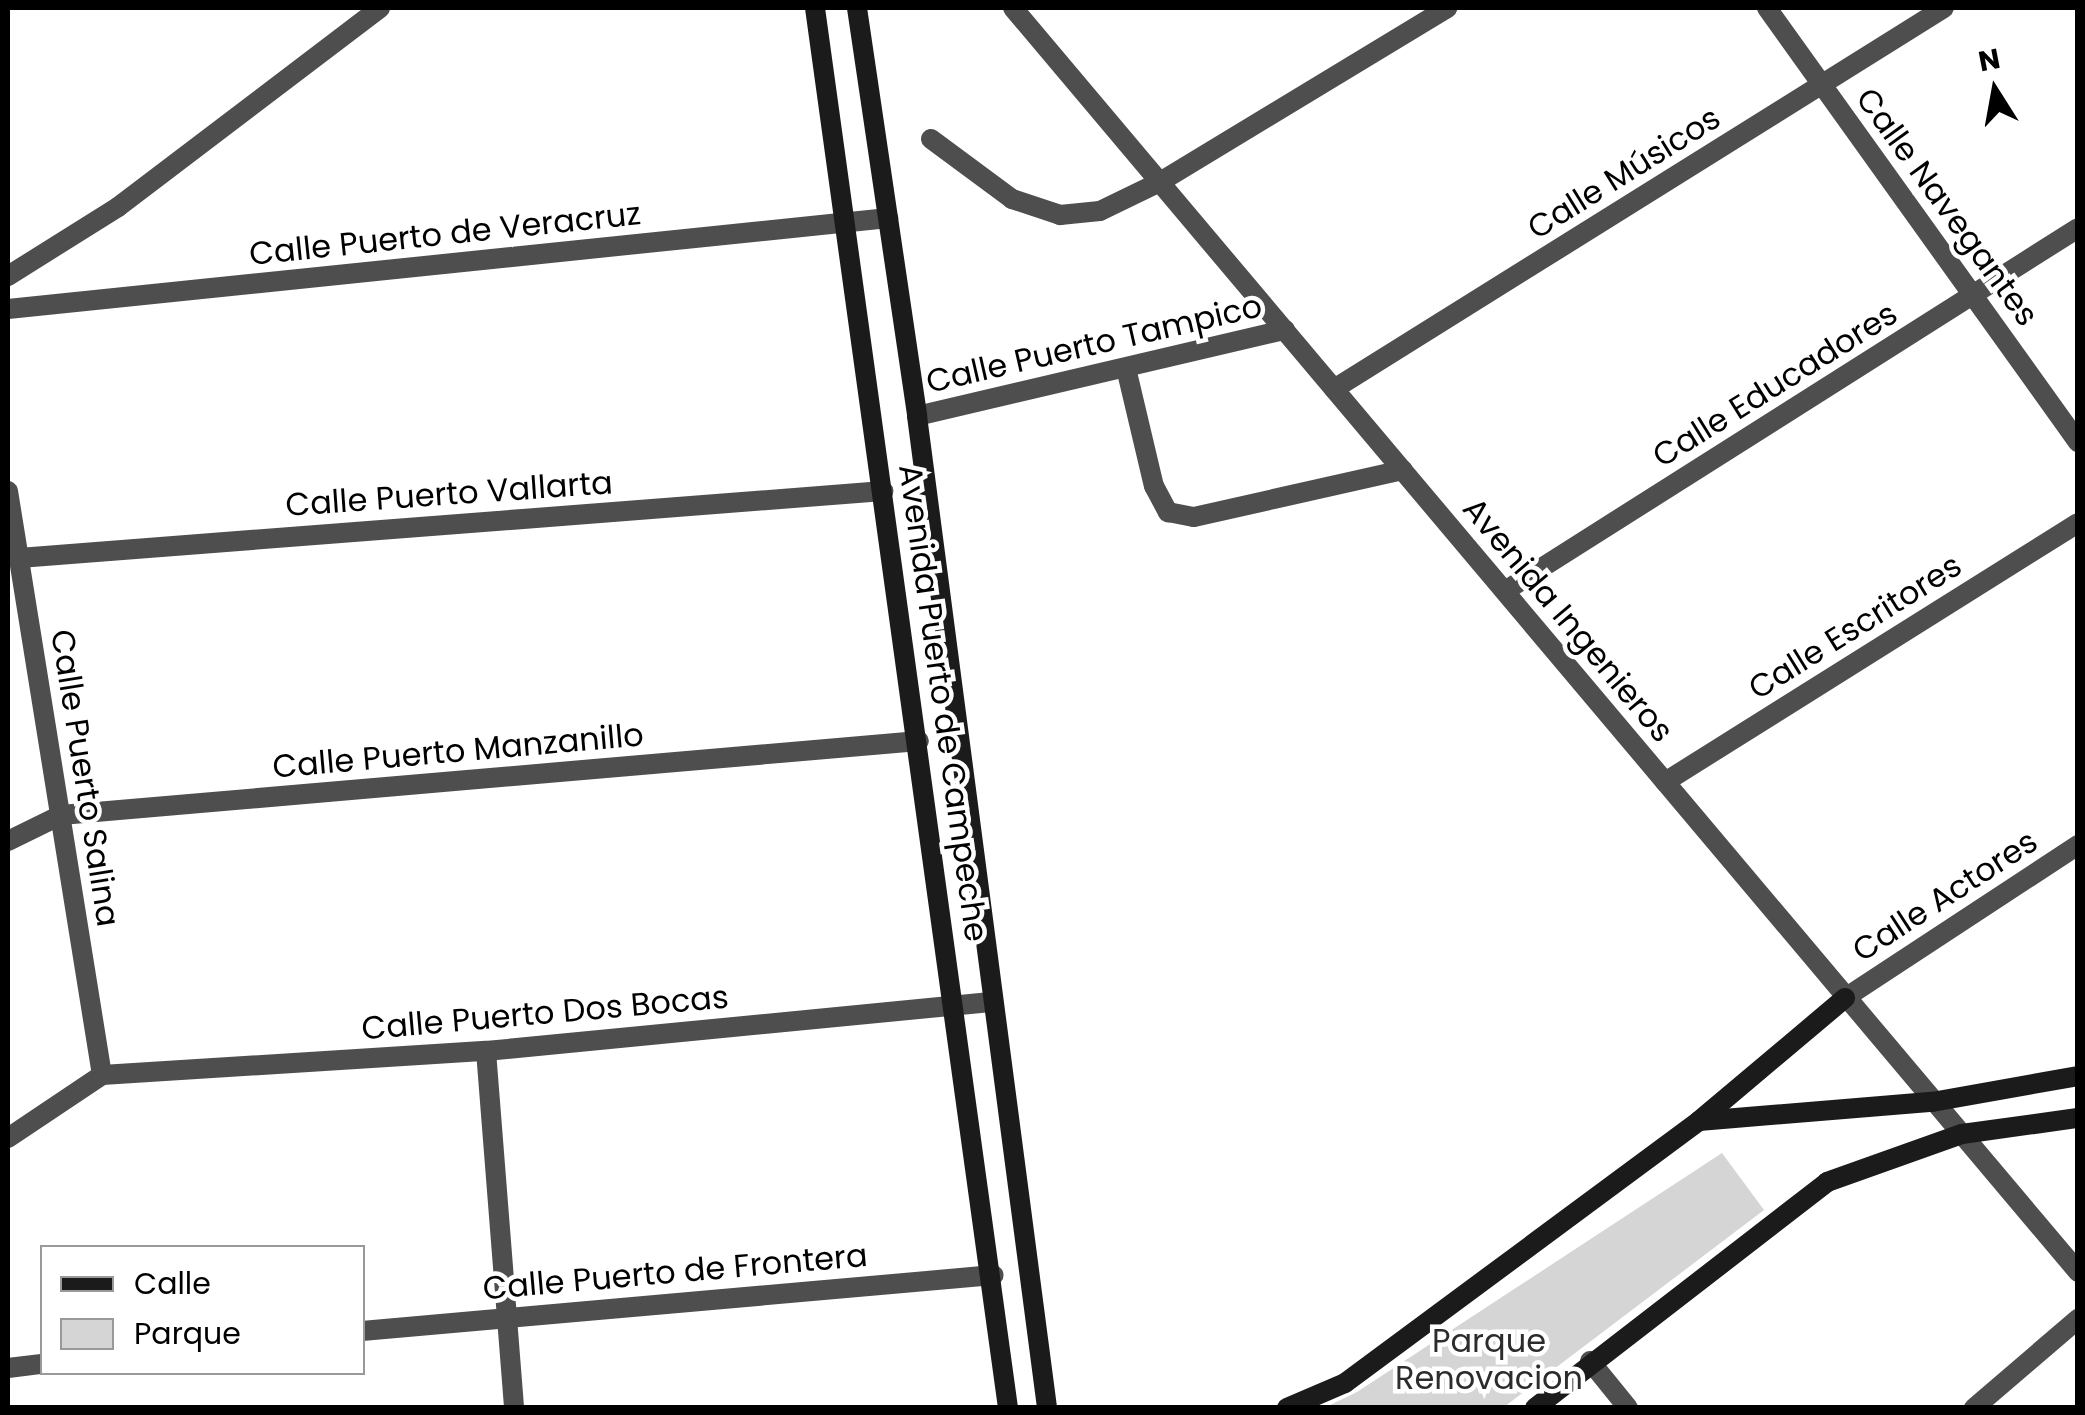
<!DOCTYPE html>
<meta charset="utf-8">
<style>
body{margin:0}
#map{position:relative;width:2085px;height:1415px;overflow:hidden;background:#fff;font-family:Poppins,sans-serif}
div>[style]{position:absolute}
.green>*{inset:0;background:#d5d5d5}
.street>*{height:20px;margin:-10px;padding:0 10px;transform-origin:10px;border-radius:10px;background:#4e4e4e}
.secondary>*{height:20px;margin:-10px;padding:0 10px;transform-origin:10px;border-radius:10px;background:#1b1b1b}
span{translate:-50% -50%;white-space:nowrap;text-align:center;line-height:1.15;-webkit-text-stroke:9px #fff;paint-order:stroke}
.street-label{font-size:32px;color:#000}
.park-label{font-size:32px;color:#2c2c2c}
.frame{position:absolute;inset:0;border:10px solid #000;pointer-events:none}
.legend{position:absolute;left:40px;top:1245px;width:325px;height:130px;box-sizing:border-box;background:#fff;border:2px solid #999;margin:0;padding:12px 18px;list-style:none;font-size:30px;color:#000}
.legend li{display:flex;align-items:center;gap:20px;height:50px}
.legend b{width:50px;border:2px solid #999}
.north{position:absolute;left:1945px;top:40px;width:100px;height:100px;-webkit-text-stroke:8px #fff;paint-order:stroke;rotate:349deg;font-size:28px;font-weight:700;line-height:40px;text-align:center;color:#000}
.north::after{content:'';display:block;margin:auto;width:35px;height:45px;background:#000;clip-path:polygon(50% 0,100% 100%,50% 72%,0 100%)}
</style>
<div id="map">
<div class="green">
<i style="clip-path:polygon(1722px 1153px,1764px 1210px,1504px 1407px,1326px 1407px,1357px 1392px)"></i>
</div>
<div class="street">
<i style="left:1013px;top:8px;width:1653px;rotate:49.88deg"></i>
<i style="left:1767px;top:8px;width:534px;rotate:54.38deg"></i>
<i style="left:931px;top:139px;width:101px;rotate:36.5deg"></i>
<i style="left:1012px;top:199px;width:51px;rotate:18.4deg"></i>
<i style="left:1060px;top:215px;width:40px;rotate:-5.7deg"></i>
<i style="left:1100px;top:211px;width:67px;rotate:-25.8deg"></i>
<i style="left:1160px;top:182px;width:336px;rotate:-31.2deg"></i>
<i style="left:8px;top:276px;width:130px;rotate:-32.1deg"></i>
<i style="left:118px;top:207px;width:329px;rotate:-37.2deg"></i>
<i style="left:8px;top:309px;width:885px;rotate:-5.9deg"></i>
<i style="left:1126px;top:368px;width:121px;rotate:76.7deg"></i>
<i style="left:1154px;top:486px;width:30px;rotate:62deg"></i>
<i style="left:1168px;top:512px;width:26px;rotate:11deg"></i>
<i style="left:1194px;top:517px;width:214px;rotate:-12.7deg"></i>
<i style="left:1334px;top:389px;width:719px;rotate:-31.99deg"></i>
<i style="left:917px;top:416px;width:378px;rotate:-13.2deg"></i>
<i style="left:8px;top:491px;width:592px;rotate:80.86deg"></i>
<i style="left:19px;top:558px;width:867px;rotate:-4.43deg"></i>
<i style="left:1505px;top:591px;width:678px;rotate:-32.35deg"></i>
<i style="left:1665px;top:782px;width:487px;rotate:-32.1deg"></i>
<i style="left:8px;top:841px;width:59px;rotate:-26.1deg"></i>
<i style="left:61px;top:815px;width:861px;rotate:-4.93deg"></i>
<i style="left:1845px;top:998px;width:279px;rotate:-33.3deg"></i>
<i style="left:486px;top:1051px;width:358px;rotate:85.5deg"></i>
<i style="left:8px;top:1138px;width:113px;rotate:-33.8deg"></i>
<i style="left:102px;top:1075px;width:385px;rotate:-3.6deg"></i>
<i style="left:486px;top:1051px;width:507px;rotate:-5.54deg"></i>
<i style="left:362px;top:1331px;width:634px;rotate:-5.06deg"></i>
<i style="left:1590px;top:1361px;width:60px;rotate:51deg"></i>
<i style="left:8px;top:1368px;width:34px;rotate:-7deg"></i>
<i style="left:1974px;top:1408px;width:137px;rotate:-40.6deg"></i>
</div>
<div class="secondary">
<i style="left:815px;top:8px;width:1413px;rotate:82.15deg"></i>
<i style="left:857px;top:8px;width:412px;rotate:81.6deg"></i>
<i style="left:917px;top:416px;width:1000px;rotate:82.53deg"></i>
<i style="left:1699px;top:1121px;width:191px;rotate:-40.1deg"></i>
<i style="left:1287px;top:1408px;width:63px;rotate:-23.3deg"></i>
<i style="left:1345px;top:1383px;width:440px;rotate:-36.5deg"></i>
<i style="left:1699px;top:1121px;width:234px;rotate:-4.7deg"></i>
<i style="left:1932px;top:1102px;width:148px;rotate:-10.1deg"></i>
<i style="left:1535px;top:1408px;width:369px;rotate:-37.7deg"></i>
<i style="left:1827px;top:1182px;width:143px;rotate:-19.6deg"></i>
<i style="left:1962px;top:1134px;width:117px;rotate:-7.9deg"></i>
</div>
<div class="street-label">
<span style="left:1624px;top:173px;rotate:-32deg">Calle Músicos</span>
<span style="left:1947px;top:207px;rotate:54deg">Calle Navegantes</span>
<span style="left:445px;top:234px;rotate:-6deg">Calle Puerto de Veracruz</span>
<span style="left:1094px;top:344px;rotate:-13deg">Calle Puerto Tampico</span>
<span style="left:1775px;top:385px;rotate:-32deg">Calle Educadores</span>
<span style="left:449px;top:494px;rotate:-4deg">Calle Puerto Vallarta</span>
<span style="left:1568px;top:620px;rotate:50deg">Avenida Ingenieros</span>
<span style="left:1855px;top:627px;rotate:-32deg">Calle Escritores</span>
<span style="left:943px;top:703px;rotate:82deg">Avenida Puerto de Campeche</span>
<span style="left:458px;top:751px;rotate:-5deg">Calle Puerto Manzanillo</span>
<span style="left:85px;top:778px;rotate:81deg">Calle Puerto Salina</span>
<span style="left:1945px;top:896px;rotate:-33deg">Calle Actores</span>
<span style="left:545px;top:1013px;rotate:-5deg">Calle Puerto Dos Bocas</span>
<span style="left:675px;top:1272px;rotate:-5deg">Calle Puerto de Frontera</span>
</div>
<div class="park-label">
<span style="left:1489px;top:1360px">Parque<br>Renovacion</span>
</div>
<div class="frame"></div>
<ul class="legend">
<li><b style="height:12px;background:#1b1b1b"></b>Calle</li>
<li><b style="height:28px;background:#d5d5d5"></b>Parque</li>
</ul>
<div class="north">N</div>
</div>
